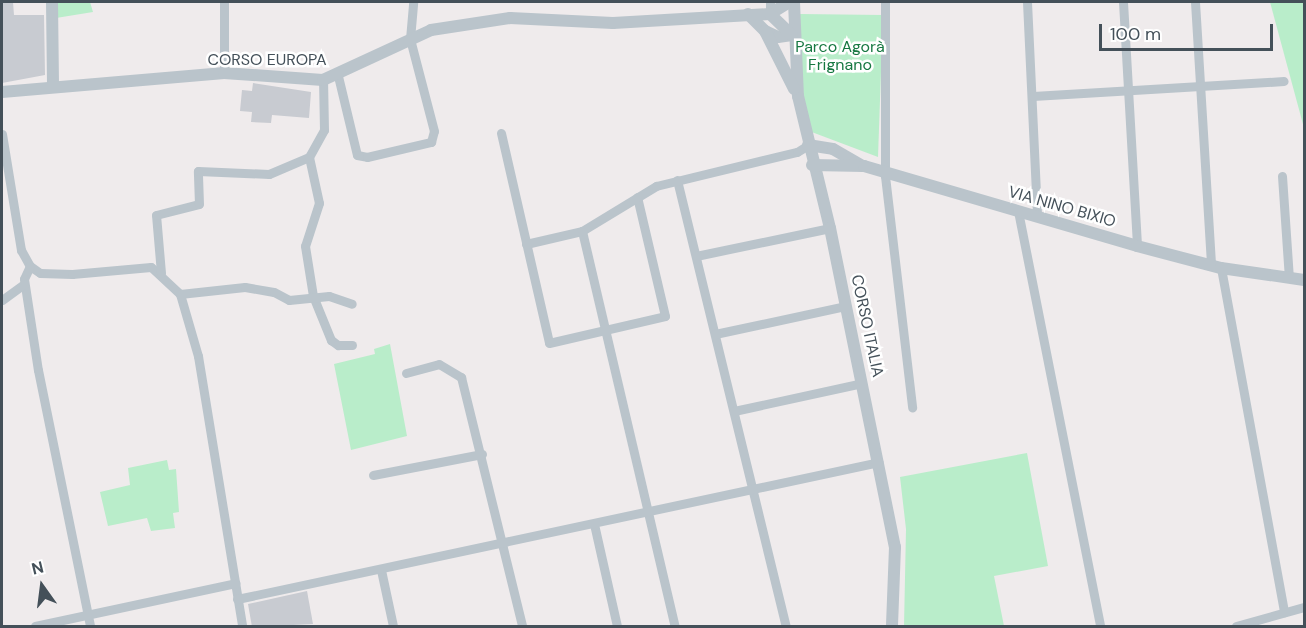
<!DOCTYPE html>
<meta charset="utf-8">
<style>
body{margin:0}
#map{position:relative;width:1306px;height:628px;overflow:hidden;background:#efebec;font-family:"DM Sans",sans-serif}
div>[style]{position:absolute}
.green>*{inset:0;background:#b9edca}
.building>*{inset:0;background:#c8cbd1}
.minor>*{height:9px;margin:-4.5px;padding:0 4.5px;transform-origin:4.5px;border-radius:4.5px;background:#bac4cb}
.tertiary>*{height:12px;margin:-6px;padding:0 6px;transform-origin:6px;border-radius:6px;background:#bac4cb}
span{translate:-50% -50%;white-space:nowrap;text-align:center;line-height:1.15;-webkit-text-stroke:5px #fff;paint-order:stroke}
.park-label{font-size:16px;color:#177842}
.street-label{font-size:16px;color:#445059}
.frame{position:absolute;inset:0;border:3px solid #445059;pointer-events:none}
.north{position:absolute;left:12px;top:556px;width:60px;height:60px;-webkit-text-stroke:4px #fff;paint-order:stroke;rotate:346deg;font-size:16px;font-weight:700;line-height:24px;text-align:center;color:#445059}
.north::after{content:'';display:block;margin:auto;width:21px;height:27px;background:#445059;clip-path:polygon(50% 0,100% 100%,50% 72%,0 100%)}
.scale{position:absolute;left:1099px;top:24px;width:174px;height:27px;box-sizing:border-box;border:3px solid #445059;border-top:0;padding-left:8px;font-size:18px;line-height:21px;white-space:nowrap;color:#445059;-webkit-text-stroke:4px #fff;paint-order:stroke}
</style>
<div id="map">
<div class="green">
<i style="clip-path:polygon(56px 2px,90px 2px,93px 12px,56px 18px)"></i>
<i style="clip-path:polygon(1270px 2px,1304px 2px,1304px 128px)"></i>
<i style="clip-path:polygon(800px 14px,883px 15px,878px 157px,809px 131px,801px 97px)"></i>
<i style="clip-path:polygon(390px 344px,407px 436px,351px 450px,334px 364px,375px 354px,374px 349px)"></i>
<i style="clip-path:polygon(1027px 453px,1048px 566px,994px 576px,1004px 626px,904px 626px,906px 529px,900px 477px)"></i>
<i style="clip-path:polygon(167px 460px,169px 470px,176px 469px,179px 512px,173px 513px,175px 528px,151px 531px,147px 518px,108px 526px,100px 492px,130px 485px,128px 468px)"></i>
</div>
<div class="building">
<i style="clip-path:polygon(2px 2px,13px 2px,14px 15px,44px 15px,45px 75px,2px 83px)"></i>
<i style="clip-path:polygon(253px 83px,311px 92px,309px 118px,272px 115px,271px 123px,251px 122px,252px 112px,240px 111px,242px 90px,252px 91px)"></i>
<i style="clip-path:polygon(307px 591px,313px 624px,252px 627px,248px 604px)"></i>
</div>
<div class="minor">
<i style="left:224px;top:2px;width:71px;rotate:90deg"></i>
<i style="left:885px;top:2px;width:174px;rotate:90deg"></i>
<i style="left:885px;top:176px;width:233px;rotate:83.3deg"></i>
<i style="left:1027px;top:2px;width:215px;rotate:87.3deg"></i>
<i style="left:1123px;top:2px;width:244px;rotate:86.7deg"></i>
<i style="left:1195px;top:2px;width:263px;rotate:86.5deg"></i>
<i style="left:770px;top:14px;width:12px;rotate:-90deg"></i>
<i style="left:338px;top:76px;width:81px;rotate:76.5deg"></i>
<i style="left:357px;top:155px;width:10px;rotate:11deg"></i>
<i style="left:367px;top:157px;width:66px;rotate:-13.2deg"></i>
<i style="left:431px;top:142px;width:11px;rotate:-75deg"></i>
<i style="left:434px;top:131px;width:95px;rotate:-104.6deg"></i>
<i style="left:410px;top:39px;width:37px;rotate:-85deg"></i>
<i style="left:1033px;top:96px;width:251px;rotate:-3.4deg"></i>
<i style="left:501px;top:133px;width:215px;rotate:77.1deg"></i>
<i style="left:549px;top:343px;width:119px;rotate:-13.1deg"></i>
<i style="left:665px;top:316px;width:122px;rotate:-103.2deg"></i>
<i style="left:2px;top:134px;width:118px;rotate:80.7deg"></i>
<i style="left:21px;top:250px;width:18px;rotate:61deg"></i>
<i style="left:30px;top:266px;width:12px;rotate:35deg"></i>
<i style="left:40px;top:273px;width:32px;rotate:2deg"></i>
<i style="left:72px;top:274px;width:79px;rotate:-5.1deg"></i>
<i style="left:151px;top:267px;width:40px;rotate:43deg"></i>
<i style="left:180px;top:294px;width:65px;rotate:73.8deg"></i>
<i style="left:198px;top:356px;width:274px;rotate:80.7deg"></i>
<i style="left:309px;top:157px;width:47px;rotate:77.7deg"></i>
<i style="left:319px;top:203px;width:45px;rotate:108deg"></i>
<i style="left:305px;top:246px;width:51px;rotate:80.9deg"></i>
<i style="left:313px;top:296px;width:48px;rotate:67.8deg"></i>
<i style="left:331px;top:340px;width:9px;rotate:36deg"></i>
<i style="left:338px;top:345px;width:14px"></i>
<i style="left:1282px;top:176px;width:102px;rotate:86.1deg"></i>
<i style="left:677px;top:180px;width:459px;rotate:76.3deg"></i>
<i style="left:1018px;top:211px;width:423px;rotate:78.8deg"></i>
<i style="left:582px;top:231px;width:406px;rotate:76.8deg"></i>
<i style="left:526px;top:244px;width:57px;rotate:-13.1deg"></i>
<i style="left:582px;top:231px;width:87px;rotate:-31.3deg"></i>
<i style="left:656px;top:186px;width:145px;rotate:-13.6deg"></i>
<i style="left:797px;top:152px;width:13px;rotate:-32deg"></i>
<i style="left:696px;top:256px;width:137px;rotate:-11.8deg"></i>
<i style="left:30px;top:266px;width:14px;rotate:115deg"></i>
<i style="left:24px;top:279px;width:92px;rotate:81.3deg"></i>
<i style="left:38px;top:370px;width:261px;rotate:78.5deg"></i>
<i style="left:1221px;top:268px;width:350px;rotate:79.6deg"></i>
<i style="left:161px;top:273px;width:58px;rotate:-94.9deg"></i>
<i style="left:156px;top:215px;width:44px;rotate:-14.3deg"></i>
<i style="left:199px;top:204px;width:33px;rotate:-92deg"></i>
<i style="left:198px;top:171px;width:71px;rotate:2.4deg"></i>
<i style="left:269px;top:174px;width:43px;rotate:-23deg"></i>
<i style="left:309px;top:157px;width:31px;rotate:-61deg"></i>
<i style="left:324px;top:130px;width:50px;rotate:-91.1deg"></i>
<i style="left:180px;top:294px;width:65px;rotate:-6.1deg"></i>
<i style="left:245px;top:287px;width:29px;rotate:10deg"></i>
<i style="left:274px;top:292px;width:17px;rotate:28deg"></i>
<i style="left:289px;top:300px;width:40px;rotate:-5.7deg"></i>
<i style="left:329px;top:296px;width:24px;rotate:19deg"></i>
<i style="left:2px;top:300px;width:27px;rotate:-36deg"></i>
<i style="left:715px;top:334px;width:134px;rotate:-12.1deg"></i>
<i style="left:406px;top:373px;width:34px;rotate:-15deg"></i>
<i style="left:439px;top:364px;width:26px;rotate:31deg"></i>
<i style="left:461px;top:377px;width:256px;rotate:76.2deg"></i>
<i style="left:734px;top:411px;width:131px;rotate:-12.3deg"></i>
<i style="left:373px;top:475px;width:111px;rotate:-10.9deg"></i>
<i style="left:594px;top:524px;width:105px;rotate:77.3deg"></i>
<i style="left:381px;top:570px;width:57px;rotate:77.9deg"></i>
<i style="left:237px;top:599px;width:656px;rotate:-12.05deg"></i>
<i style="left:35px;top:626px;width:205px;rotate:-12.1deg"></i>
<i style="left:1236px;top:626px;width:71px;rotate:-15.6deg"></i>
</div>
<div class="tertiary">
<i style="left:52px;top:2px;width:82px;rotate:89.3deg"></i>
<i style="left:794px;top:2px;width:94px;rotate:87.6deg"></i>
<i style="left:798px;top:96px;width:136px;rotate:76.4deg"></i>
<i style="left:830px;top:228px;width:326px;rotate:78.5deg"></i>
<i style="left:895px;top:547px;width:79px;rotate:92.2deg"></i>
<i style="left:748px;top:14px;width:24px;rotate:45deg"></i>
<i style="left:765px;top:31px;width:14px;rotate:25deg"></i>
<i style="left:778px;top:37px;width:14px;rotate:-8deg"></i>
<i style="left:770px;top:14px;width:22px;rotate:-32deg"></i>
<i style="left:765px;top:31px;width:65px;rotate:63.4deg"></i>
<i style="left:2px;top:92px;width:223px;rotate:-4.9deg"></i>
<i style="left:224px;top:73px;width:99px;rotate:4deg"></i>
<i style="left:323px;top:80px;width:119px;rotate:-24.8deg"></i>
<i style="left:431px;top:30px;width:80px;rotate:-8.6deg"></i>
<i style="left:510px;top:18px;width:103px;rotate:2.8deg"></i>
<i style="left:613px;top:23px;width:157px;rotate:-3.3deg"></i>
<i style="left:770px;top:14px;width:30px;rotate:44deg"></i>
<i style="left:808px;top:145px;width:25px;rotate:9deg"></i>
<i style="left:833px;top:149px;width:34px;rotate:30deg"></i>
<i style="left:812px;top:165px;width:52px;rotate:1.1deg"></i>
<i style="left:864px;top:166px;width:284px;rotate:16.3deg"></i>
<i style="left:1137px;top:246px;width:87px;rotate:14.7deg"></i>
<i style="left:1221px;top:268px;width:84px;rotate:8.2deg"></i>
</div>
<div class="park-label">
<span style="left:840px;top:56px">Parco Agorà<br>Frignano</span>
</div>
<div class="street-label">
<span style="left:267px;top:60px">CORSO EUROPA</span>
<span style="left:1062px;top:207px;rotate:16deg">VIA NINO BIXIO</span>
<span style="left:867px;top:326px;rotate:78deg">CORSO ITALIA</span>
</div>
<div class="frame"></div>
<div class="north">N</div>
<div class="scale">100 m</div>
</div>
